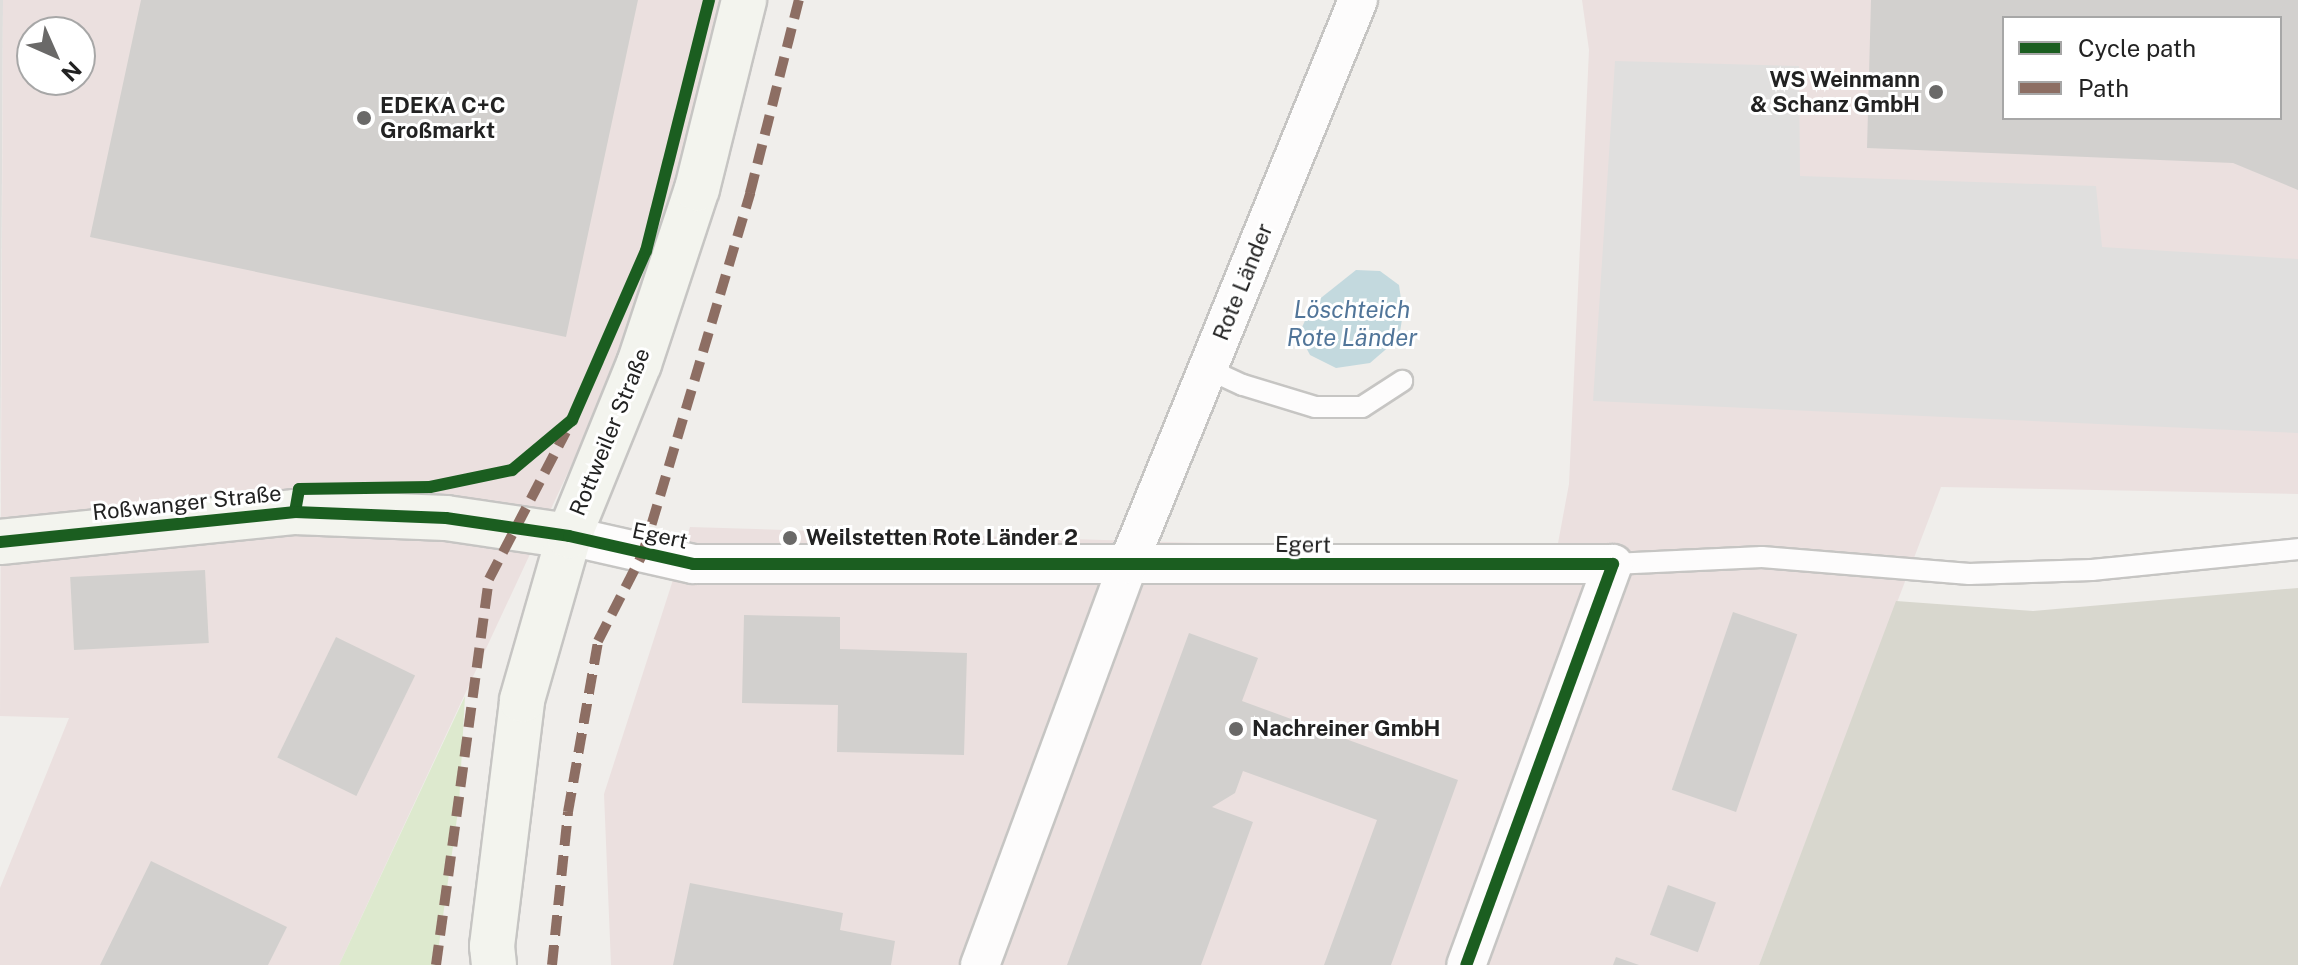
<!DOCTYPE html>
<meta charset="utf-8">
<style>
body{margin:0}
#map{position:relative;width:2298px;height:965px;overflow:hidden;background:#f0eeeb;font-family:"Public Sans",sans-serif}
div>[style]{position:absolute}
.residential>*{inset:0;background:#dfdedc}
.commercial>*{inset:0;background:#ebe0df}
.construction>*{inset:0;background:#d8d7ce}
.grass>*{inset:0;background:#dde9ce}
.parking>*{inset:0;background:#e0dfde}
.water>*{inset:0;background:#c3d9de}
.building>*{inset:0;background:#d2d0ce;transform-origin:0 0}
.roads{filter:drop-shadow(2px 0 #c6c5c3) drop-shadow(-2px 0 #c6c5c3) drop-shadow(0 2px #c6c5c3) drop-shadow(0 -2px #c6c5c3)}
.lane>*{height:20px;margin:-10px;padding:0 10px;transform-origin:10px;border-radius:10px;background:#fdfcfc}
.street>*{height:38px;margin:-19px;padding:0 19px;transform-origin:19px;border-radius:19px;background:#fdfcfc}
.secondary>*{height:44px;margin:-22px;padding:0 22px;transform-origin:22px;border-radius:22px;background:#f3f4ee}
.quiet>*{height:10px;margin-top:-5px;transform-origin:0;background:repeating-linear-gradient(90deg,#8d6e63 0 20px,transparent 0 30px)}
.cycleway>*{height:12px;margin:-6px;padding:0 6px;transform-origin:6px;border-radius:6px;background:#1b5e20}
.dots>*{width:22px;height:22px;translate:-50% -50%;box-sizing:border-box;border:4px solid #fff;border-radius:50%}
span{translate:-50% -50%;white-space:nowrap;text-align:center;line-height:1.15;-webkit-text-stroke:6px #fff;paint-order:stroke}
.poi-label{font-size:22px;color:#222;font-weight:700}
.right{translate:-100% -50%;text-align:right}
.left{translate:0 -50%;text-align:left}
.street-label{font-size:22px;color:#222}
.water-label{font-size:24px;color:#517599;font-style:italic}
.legend{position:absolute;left:2002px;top:16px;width:280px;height:104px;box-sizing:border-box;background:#fff;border:2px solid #a7a7a7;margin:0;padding:10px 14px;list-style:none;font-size:24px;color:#222}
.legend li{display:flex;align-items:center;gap:16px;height:40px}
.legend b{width:40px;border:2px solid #a7a7a7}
.north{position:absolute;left:16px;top:16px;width:80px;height:80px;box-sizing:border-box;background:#fff;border:2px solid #a7a7a7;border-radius:50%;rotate:135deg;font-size:22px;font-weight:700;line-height:32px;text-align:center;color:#222}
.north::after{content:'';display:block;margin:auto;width:28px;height:36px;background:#6a6968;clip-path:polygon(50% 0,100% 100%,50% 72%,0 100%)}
</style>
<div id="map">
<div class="residential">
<i style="clip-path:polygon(0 0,3px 0,0 510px)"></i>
</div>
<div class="commercial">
<i style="clip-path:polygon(evenodd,3px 0,719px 0,702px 84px,623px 354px,339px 965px,0 965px,0 888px,69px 718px,0 716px,3px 0,32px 32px,80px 32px,80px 80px,32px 80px,32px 32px)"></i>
<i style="clip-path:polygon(evenodd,1582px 0,2298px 0,2298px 494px,1941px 487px,1759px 965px,611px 965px,604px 794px,690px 527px,1556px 554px,1569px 484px,1589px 50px,1582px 0,2004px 18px,2280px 18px,2280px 118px,2004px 118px,2004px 18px)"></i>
</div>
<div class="construction">
<i style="clip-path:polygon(2298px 588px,2298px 965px,1759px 965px,1896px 601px,2033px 611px)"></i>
</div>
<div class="grass">
<i style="clip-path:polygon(465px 696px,459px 804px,436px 965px,339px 965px)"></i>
</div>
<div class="parking">
<i style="clip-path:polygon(1615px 61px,1799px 66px,1800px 176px,2096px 186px,2102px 247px,2298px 259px,2298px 433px,1593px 401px)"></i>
</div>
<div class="water">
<i style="clip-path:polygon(1356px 270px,1380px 271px,1399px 285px,1403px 313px,1399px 338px,1370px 363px,1336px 368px,1310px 355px,1299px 334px,1312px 305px)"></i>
</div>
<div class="building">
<i style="clip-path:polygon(141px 0,638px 0,566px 337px,90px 237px)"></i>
<i style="clip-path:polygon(evenodd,1871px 0,2298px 0,2298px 190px,2233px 163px,1867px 148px,1871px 0,2004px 18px,2280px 18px,2280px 118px,2004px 118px,2004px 18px)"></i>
<i style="left:205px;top:570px;width:73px;height:135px;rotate:87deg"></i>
<i style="left:1733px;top:612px;width:68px;height:188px;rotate:19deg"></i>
<i style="clip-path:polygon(744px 615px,840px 617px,840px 649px,967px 653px,964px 755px,837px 752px,838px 705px,742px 703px)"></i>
<i style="clip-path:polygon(1189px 633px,1258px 658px,1242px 701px,1458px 780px,1391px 965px,1324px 965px,1377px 820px,1243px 771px,1235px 793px,1212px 807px,1253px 822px,1201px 965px,1067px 965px)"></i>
<i style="left:336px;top:637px;width:88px;height:134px;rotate:26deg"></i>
<i style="clip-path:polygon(151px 861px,287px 927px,268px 965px,100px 965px)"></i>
<i style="clip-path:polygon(690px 883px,843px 913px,840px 930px,895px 941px,891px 965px,673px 965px)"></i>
<i style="left:1668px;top:885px;width:51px;height:53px;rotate:20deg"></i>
<i style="clip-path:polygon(1616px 957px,1639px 965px,1613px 965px)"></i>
</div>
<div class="roads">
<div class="lane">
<i style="left:1208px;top:369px;width:38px;rotate:25deg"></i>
<i style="left:1243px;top:385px;width:75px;rotate:17deg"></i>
<i style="left:1315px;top:407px;width:47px"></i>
<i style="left:1362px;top:407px;width:48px;rotate:-33deg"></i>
<i style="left:1613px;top:564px;width:149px;rotate:-2.7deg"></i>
<i style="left:1762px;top:557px;width:208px;rotate:4.7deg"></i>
<i style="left:1969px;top:574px;width:123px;rotate:-1.9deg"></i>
<i style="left:2092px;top:570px;width:207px;rotate:-5.8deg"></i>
</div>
<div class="street">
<i style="left:569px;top:536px;width:127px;rotate:12.7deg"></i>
<i style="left:693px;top:564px;width:920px"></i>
<i style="left:1613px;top:564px;width:427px;rotate:110.1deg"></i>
<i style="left:980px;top:965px;width:427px;rotate:-69.7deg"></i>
<i style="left:1128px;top:564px;width:609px;rotate:-67.81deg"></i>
</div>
<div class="secondary">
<i style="left:0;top:542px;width:297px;rotate:-5.8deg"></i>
<i style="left:295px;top:512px;width:151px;rotate:2.3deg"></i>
<i style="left:446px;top:518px;width:124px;rotate:8.3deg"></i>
<i style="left:494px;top:965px;width:19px;rotate:-96deg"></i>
<i style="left:492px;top:946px;width:248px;rotate:-83deg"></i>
<i style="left:522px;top:700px;width:171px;rotate:-74deg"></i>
<i style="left:569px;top:536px;width:186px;rotate:-67.9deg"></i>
<i style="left:639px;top:364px;width:184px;rotate:-71.7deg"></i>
<i style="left:697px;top:189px;width:195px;rotate:-76deg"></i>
</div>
</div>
<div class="quiet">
<i style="left:436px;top:965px;width:390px;rotate:-82.2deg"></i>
<i style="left:489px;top:579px;width:166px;rotate:-62.4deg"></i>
<i style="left:552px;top:965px;width:154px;rotate:-84deg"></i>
<i style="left:568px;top:812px;width:174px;rotate:-80deg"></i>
<i style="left:598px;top:641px;width:99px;rotate:-62.9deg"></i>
<i style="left:643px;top:553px;width:376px;rotate:-73.4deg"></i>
<i style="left:750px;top:193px;width:199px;rotate:-75.8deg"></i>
</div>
<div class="cycleway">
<i style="left:295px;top:512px;width:23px;rotate:-80deg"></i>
<i style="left:299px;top:489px;width:131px;rotate:-0.9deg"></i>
<i style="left:430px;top:487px;width:84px;rotate:-11.7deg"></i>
<i style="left:512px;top:470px;width:78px;rotate:-39.8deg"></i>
<i style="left:572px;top:420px;width:184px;rotate:-66.4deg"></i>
<i style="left:646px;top:251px;width:259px;rotate:-75.9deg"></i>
<i style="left:0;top:542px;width:297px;rotate:-5.8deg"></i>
<i style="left:295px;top:512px;width:151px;rotate:2.3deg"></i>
<i style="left:446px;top:518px;width:124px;rotate:8.3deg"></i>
<i style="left:569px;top:536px;width:127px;rotate:12.7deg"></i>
<i style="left:693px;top:564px;width:920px"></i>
<i style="left:1613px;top:564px;width:427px;rotate:110.1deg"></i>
</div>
<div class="dots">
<i style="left:1936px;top:92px;background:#6a6968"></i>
<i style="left:364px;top:118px;background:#6a6968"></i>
<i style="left:790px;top:538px;background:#6a6968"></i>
<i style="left:1236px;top:729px;background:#6a6968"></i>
</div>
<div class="poi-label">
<span class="right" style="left:1920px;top:92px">WS Weinmann<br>&amp; Schanz GmbH</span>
<span class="left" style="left:380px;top:118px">EDEKA C+C<br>Großmarkt</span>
<span class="left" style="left:806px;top:538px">Weilstetten Rote Länder 2</span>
<span class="left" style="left:1252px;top:729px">Nachreiner GmbH</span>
</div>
<div class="street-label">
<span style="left:1243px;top:282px;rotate:-68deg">Rote Länder</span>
<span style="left:610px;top:432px;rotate:-68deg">Rottweiler Straße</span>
<span style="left:187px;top:503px;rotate:-6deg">Roßwanger Straße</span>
<span style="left:660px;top:536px;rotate:12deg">Egert</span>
<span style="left:1303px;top:545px;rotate:1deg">Egert</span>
</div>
<div class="water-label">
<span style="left:1352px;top:324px">Löschteich<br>Rote Länder</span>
</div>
<ul class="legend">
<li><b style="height:10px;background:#1b5e20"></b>Cycle path</li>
<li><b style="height:10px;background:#8d6e63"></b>Path</li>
</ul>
<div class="north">N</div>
</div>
